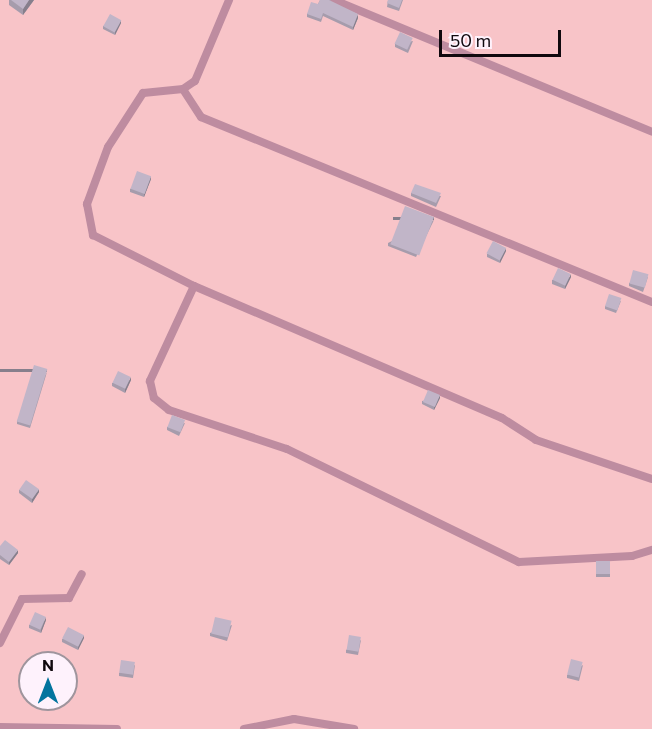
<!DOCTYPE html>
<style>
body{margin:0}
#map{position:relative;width:652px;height:729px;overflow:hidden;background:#fef2fc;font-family:Commissioner,sans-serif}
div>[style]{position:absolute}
.green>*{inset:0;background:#f8c4c8}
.service>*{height:8px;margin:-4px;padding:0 4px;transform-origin:4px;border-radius:4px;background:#be8ca0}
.wall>*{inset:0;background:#a69cac;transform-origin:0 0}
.shaded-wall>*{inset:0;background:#877f8c;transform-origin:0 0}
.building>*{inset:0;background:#c1b5c8;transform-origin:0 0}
span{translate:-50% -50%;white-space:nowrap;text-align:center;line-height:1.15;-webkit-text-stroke:5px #fef2fc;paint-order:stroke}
.north{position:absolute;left:18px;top:651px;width:60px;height:60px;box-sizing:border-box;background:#fef2fc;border:2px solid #9f959d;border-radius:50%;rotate:0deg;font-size:16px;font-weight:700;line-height:24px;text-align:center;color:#10090e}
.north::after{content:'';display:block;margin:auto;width:21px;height:27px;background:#03749e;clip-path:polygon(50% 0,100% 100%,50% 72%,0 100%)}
.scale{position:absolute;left:439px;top:30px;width:122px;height:27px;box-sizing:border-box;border:3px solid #10090e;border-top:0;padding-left:8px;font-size:18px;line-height:21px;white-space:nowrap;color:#10090e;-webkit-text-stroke:4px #fef2fc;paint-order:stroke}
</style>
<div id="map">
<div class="green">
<i style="clip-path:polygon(evenodd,0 0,652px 0,652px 729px,0 729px,0 0,30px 663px,66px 663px,66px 699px,30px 699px,30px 663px)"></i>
</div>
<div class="service">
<i style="left:334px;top:0;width:344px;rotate:22.5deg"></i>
<i style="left:183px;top:89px;width:14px;rotate:-34deg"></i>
<i style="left:195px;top:81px;width:88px;rotate:-67.2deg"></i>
<i style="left:194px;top:286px;width:105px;rotate:114.9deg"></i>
<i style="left:150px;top:381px;width:17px;rotate:77deg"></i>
<i style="left:154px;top:398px;width:19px;rotate:39deg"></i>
<i style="left:169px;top:410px;width:124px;rotate:18.3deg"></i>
<i style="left:287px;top:449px;width:258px;rotate:26deg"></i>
<i style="left:519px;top:562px;width:113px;rotate:-3deg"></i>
<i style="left:632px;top:556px;width:21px;rotate:-17deg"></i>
<i style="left:652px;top:302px;width:487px;rotate:-157.7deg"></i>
<i style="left:201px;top:117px;width:33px;rotate:-123deg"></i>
<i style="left:183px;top:89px;width:40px;rotate:174.3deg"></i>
<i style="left:143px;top:93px;width:64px;rotate:122.9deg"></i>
<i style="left:108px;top:147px;width:61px;rotate:110.2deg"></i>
<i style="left:87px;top:204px;width:32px;rotate:79deg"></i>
<i style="left:93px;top:235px;width:113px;rotate:26.8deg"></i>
<i style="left:194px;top:286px;width:335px;rotate:23.2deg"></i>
<i style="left:502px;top:418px;width:40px;rotate:32.9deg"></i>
<i style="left:536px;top:440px;width:122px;rotate:18.6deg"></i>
<i style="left:0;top:643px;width:49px;rotate:-63.4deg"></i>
<i style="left:22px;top:599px;width:47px;rotate:-1.2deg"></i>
<i style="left:69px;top:598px;width:27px;rotate:-62deg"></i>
<i style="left:0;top:727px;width:117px;rotate:1deg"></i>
<i style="left:244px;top:729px;width:51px;rotate:-11.3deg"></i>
<i style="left:294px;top:719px;width:61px;rotate:9.5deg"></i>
</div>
<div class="wall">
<i style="clip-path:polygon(9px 0,34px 0,23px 15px,9px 5px)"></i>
<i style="clip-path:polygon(320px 0,331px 0,330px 1px,358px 18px,353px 30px,323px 16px,321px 22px,307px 17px,307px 14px,318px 4px)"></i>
<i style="clip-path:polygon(388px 0,403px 0,399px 11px,387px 7px)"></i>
<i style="clip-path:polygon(121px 23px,115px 35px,103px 29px,103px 26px)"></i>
<i style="clip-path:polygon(413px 41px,408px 53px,395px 47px,395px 44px)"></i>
<i style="clip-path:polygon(151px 179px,144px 197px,130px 192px,130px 189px)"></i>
<i style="clip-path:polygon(411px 193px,441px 196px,436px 207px,411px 196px)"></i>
<i style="clip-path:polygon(434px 220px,416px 257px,388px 246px,388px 243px)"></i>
<i style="clip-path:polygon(506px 251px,500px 263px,487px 257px,487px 254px)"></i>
<i style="clip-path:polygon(571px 277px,565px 289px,552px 284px,552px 280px)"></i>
<i style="clip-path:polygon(648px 277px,643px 292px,629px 286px,629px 283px)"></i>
<i style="clip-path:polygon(621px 301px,616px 313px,605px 309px,605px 306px)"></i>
<i style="clip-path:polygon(47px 372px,30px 428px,17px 424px,17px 421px)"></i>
<i style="clip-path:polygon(131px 380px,125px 393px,112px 386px,112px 383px)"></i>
<i style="clip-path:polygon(440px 398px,434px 410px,422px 404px,422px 401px)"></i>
<i style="clip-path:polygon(185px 423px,179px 436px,167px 430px,167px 427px)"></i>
<i style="clip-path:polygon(19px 490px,39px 492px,32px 503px,19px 493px)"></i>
<i style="clip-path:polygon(0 546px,18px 553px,9px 565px,0 559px)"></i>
<i style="left:596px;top:561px;width:14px;height:16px"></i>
<i style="clip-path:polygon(46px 620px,41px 633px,29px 628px,29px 625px)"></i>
<i style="clip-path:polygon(232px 625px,227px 641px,210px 636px,210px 633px)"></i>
<i style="clip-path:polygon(84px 638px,78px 650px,62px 642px,62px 639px)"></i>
<i style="clip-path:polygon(361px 640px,358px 655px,346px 653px,346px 650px)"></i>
<i style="clip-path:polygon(135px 665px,133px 678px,119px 676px,119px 673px)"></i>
<i style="clip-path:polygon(583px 665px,579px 681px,567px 678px,567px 675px)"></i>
</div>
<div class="shaded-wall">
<i style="clip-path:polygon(29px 0,34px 0,23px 15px,23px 9px)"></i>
<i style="clip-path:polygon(358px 14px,358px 18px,353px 30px,353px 27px)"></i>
<i style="clip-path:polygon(121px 20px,121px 23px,115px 35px,115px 32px)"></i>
<i style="clip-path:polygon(151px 176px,151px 179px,144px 197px,144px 194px)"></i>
<i style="left:434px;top:217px;width:3px;height:41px;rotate:90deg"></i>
<i style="clip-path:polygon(506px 248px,506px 251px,500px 263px,500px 260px)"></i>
<i style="clip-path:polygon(571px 274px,571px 277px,565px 289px,565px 286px)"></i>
<i style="left:47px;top:369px;width:3px;height:59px;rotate:90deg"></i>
<i style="clip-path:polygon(131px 377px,131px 380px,125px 393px,125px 389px)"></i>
<i style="clip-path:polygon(440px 395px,440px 398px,434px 410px,434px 407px)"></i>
<i style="clip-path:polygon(39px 489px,39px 492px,32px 503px,32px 499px)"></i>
<i style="clip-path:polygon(18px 550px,18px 553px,9px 565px,9px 562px)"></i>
<i style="clip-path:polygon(46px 617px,46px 620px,41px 633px,41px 630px)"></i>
<i style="clip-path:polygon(84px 635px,84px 638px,78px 650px,78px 647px)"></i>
</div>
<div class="building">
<i style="clip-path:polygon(11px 0,29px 0,23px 9px)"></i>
<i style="clip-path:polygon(320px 0,329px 0,358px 14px,353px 27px,323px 13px,321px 19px,307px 14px,311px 2px,318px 4px)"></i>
<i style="clip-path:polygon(388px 0,402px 0,399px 8px,387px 3px)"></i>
<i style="left:110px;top:14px;width:13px;height:14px;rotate:29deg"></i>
<i style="left:400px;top:32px;width:14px;height:13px;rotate:25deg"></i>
<i style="left:137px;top:171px;width:15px;height:19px;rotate:20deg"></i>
<i style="clip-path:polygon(415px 184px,441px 193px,436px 203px,411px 193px)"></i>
<i style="left:405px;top:206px;width:31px;height:41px;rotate:21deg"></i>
<i style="left:493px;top:241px;width:15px;height:14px;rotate:28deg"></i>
<i style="left:558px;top:268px;width:14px;height:13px;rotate:25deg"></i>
<i style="left:633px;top:270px;width:16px;height:14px;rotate:15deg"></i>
<i style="left:609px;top:294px;width:13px;height:13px;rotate:18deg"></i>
<i style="left:34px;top:365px;width:14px;height:59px;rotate:17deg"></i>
<i style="left:118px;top:371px;width:14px;height:13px;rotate:25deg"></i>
<i style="left:428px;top:390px;width:13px;height:13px;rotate:23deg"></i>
<i style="left:172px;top:415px;width:14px;height:13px;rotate:21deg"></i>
<i style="left:26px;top:480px;width:16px;height:12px;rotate:35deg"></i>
<i style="clip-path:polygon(5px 540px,18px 550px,9px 562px,0 555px,0 546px)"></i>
<i style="left:596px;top:561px;width:14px;height:13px"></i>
<i style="left:35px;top:612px;width:12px;height:14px;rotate:24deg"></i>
<i style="left:215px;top:617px;width:17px;height:17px;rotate:13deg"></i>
<i style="left:68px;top:627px;width:18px;height:13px;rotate:27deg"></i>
<i style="left:349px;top:635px;width:12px;height:15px;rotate:9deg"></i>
<i style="left:571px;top:659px;width:12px;height:16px;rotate:14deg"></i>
<i style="left:121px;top:660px;width:14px;height:13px;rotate:8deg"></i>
</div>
<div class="north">N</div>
<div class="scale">50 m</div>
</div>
